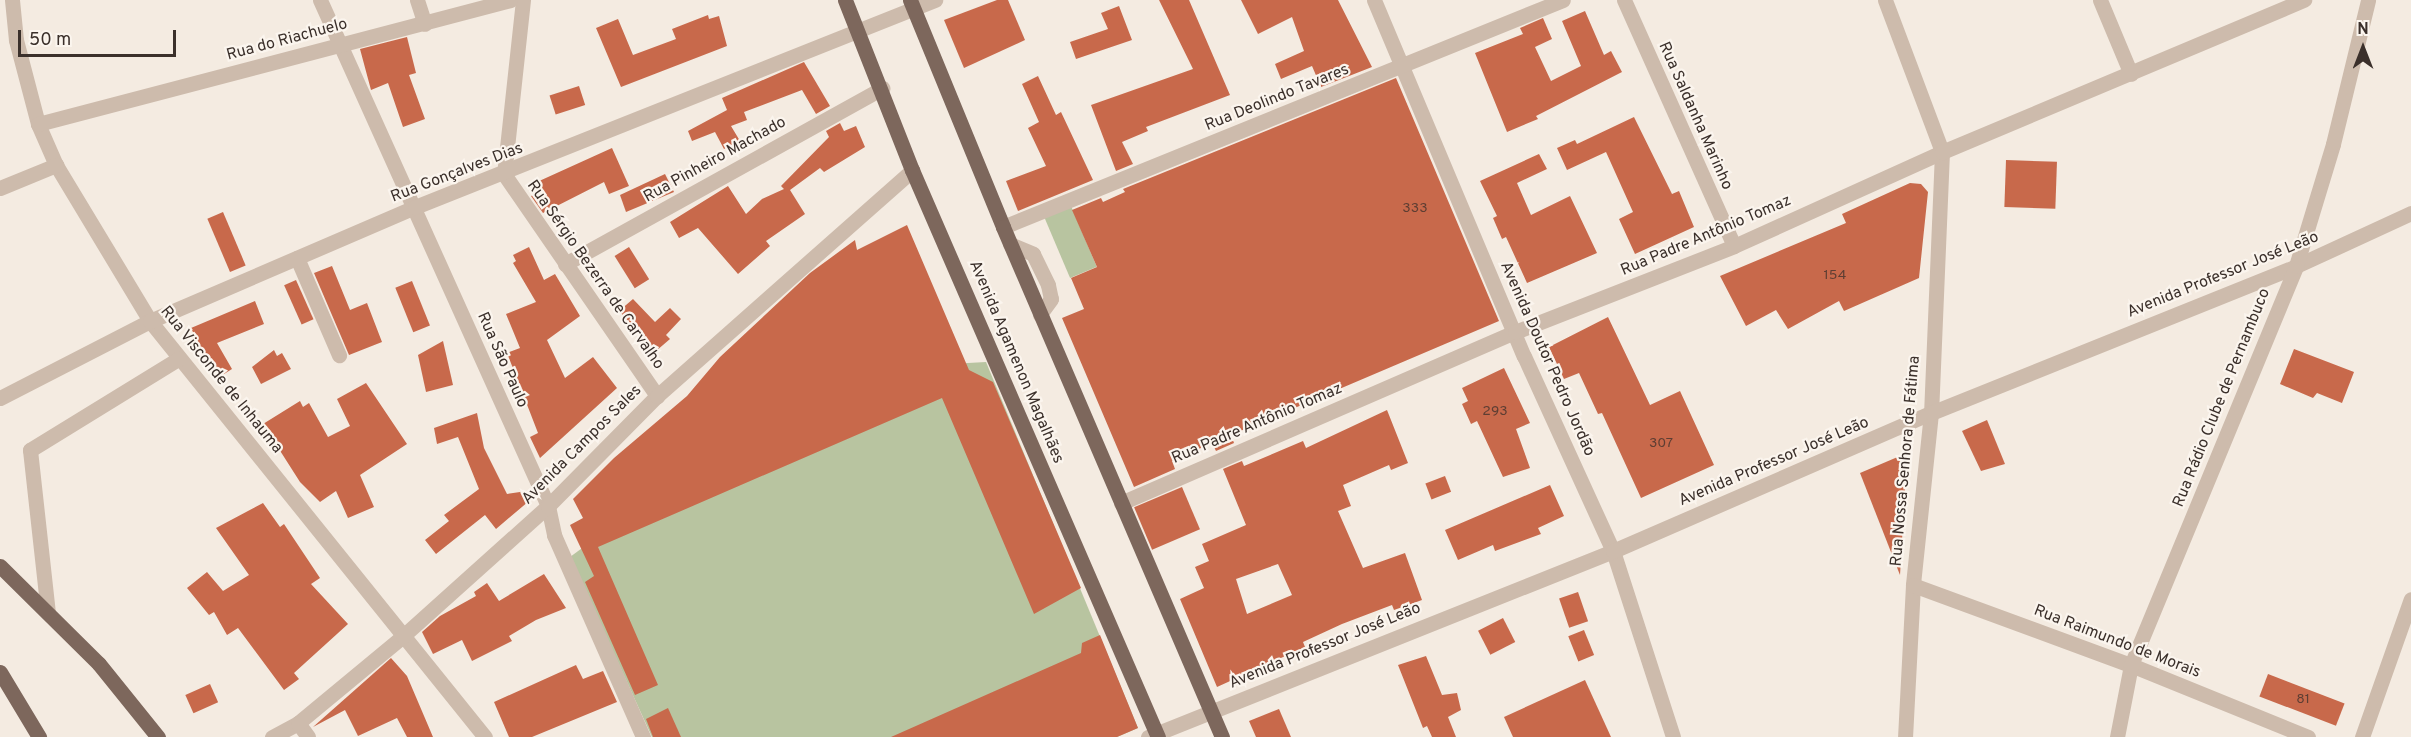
<!DOCTYPE html>
<meta charset="utf-8">
<style>
body{margin:0}
#map{position:relative;width:2411px;height:737px;overflow:hidden;background:#f4ebe1;font-family:Overpass,sans-serif}
div>[style]{position:absolute}
.green>*{inset:0;background:#b8c4a0;transform-origin:0 0}
.building>*{inset:0;background:#c8694b;transform-origin:0 0}
.minor>*{height:15px;margin:-7.5px;padding:0 7.5px;transform-origin:7.5px;border-radius:7.5px;background:#cdbbac}
.major>*{height:15px;margin:-7.5px;padding:0 7.5px;transform-origin:7.5px;border-radius:7.5px;background:#7d675c}
span{translate:-50% -50%;white-space:nowrap;text-align:center;line-height:1.15;-webkit-text-stroke:4.5px #fbf5ee;paint-order:stroke}
.number-label{font-size:14px;color:#5e3e33}
.number-label span{-webkit-text-stroke-width:0}
.street-label{font-size:16px;color:#3b302b}
.north{position:absolute;left:2333px;top:18px;width:60px;height:60px;-webkit-text-stroke:4px #fbf5ee;paint-order:stroke;rotate:0deg;font-size:16px;font-weight:700;line-height:24px;text-align:center;color:#3b302b}
.north::after{content:'';display:block;margin:auto;width:21px;height:27px;background:#3b302b;clip-path:polygon(50% 0,100% 100%,50% 72%,0 100%)}
.scale{position:absolute;left:18px;top:30px;width:158px;height:27px;box-sizing:border-box;border:3px solid #3b302b;border-top:0;padding-left:8px;font-size:18px;line-height:21px;white-space:nowrap;color:#3b302b;-webkit-text-stroke:4px #fbf5ee;paint-order:stroke}
</style>
<div id="map">
<div class="green">
<i style="left:1071px;top:206px;width:66px;height:29px;rotate:67deg"></i>
<i style="clip-path:polygon(986px 362px,1138px 728px,1117px 737px,652px 737px,570px 557px,823px 371px)"></i>
</div>
<div class="building">
<i style="clip-path:polygon(997px 0,1008px 0,1025px 40px,964px 68px,944px 20px)"></i>
<i style="clip-path:polygon(1159px 0,1189px 0,1230px 95px,1146px 127px,1148px 131px,1122px 142px,1133px 164px,1116px 171px,1091px 105px,1193px 69px)"></i>
<i style="clip-path:polygon(1241px 0,1338px 0,1372px 67px,1321px 87px,1312px 66px,1281px 79px,1275px 64px,1304px 51px,1292px 17px,1258px 34px)"></i>
<i style="clip-path:polygon(1119px 6px,1132px 40px,1076px 59px,1070px 42px,1108px 29px,1101px 13px)"></i>
<i style="clip-path:polygon(1585px 11px,1604px 55px,1611px 51px,1622px 72px,1536px 116px,1538px 119px,1507px 132px,1475px 53px,1523px 34px,1520px 28px,1543px 18px,1552px 39px,1535px 47px,1551px 81px,1581px 66px,1562px 21px)"></i>
<i style="clip-path:polygon(708px 15px,709px 19px,719px 16px,727px 46px,621px 87px,596px 28px,618px 19px,633px 55px,676px 39px,672px 29px)"></i>
<i style="clip-path:polygon(407px 37px,416px 73px,409px 75px,425px 119px,403px 127px,388px 83px,371px 90px,360px 49px)"></i>
<i style="clip-path:polygon(804px 62px,830px 106px,816px 114px,802px 90px,744px 112px,747px 120px,731px 126px,740px 141px,724px 149px,715px 132px,692px 141px,688px 131px,727px 110px,722px 98px)"></i>
<i style="clip-path:polygon(1038px 76px,1056px 115px,1061px 112px,1093px 180px,1018px 211px,1006px 181px,1046px 166px,1028px 128px,1039px 122px,1022px 84px)"></i>
<i style="clip-path:polygon(1396px 78px,1499px 321px,1231px 435px,1234px 443px,1216px 451px,1212px 443px,1172px 461px,1175px 469px,1134px 487px,1062px 318px,1084px 309px,1071px 278px,1097px 267px,1072px 210px,1101px 198px,1103px 202px,1125px 192px,1123px 189px)"></i>
<i style="left:579px;top:86px;width:20px;height:31px;rotate:72deg"></i>
<i style="clip-path:polygon(1634px 117px,1672px 194px,1679px 191px,1694px 227px,1635px 254px,1619px 219px,1633px 212px,1606px 152px,1567px 170px,1557px 148px,1575px 140px,1577px 144px)"></i>
<i style="clip-path:polygon(840px 123px,844px 131px,856px 126px,865px 147px,824px 172px,820px 168px,790px 190px,805px 214px,766px 241px,770px 246px,738px 274px,698px 228px,679px 238px,670px 222px,728px 186px,746px 214px,762px 199px,784px 189px,781px 186px,829px 137px,826px 131px)"></i>
<i style="clip-path:polygon(612px 148px,629px 186px,609px 194px,604px 182px,543px 213px,531px 196px,542px 191px,537px 182px)"></i>
<i style="clip-path:polygon(1539px 154px,1547px 169px,1517px 183px,1531px 215px,1570px 196px,1597px 253px,1527px 283px,1506px 237px,1502px 239px,1493px 218px,1497px 216px,1480px 181px)"></i>
<i style="left:2006px;top:160px;width:51px;height:47px;rotate:2deg"></i>
<i style="clip-path:polygon(665px 174px,674px 192px,626px 212px,620px 195px)"></i>
<i style="clip-path:polygon(1910px 183px,1921px 184px,1928px 192px,1919px 278px,1844px 311px,1839px 301px,1788px 329px,1776px 310px,1746px 326px,1720px 276px,1846px 223px,1842px 214px)"></i>
<i style="left:223px;top:212px;width:58px;height:17px;rotate:67deg"></i>
<i style="clip-path:polygon(907px 225px,969px 370px,993px 382px,1081px 588px,1034px 614px,942px 398px,598px 547px,658px 685px,635px 695px,585px 582px,594px 576px,570px 525px,583px 518px,573px 499px,614px 458px,687px 396px,720px 357px,810px 273px,855px 240px,857px 250px)"></i>
<i style="clip-path:polygon(529px 247px,544px 280px,555px 274px,580px 316px,547px 340px,565px 378px,593px 357px,617px 388px,540px 458px,530px 437px,538px 433px,507px 353px,520px 348px,506px 314px,536px 302px,513px 263px,516px 261px,513px 255px)"></i>
<i style="left:629px;top:247px;width:38px;height:17px;rotate:58deg"></i>
<i style="clip-path:polygon(332px 266px,350px 310px,367px 303px,382px 342px,349px 355px,314px 273px)"></i>
<i style="left:296px;top:280px;width:43px;height:13px;rotate:66deg"></i>
<i style="left:412px;top:281px;width:48px;height:18px;rotate:68deg"></i>
<i style="clip-path:polygon(633px 299px,655px 322px,670px 308px,681px 319px,666px 335px,670px 339px,656px 351px,619px 311px)"></i>
<i style="clip-path:polygon(255px 301px,264px 324px,217px 343px,232px 369px,216px 379px,191px 328px)"></i>
<i style="clip-path:polygon(1608px 317px,1650px 405px,1680px 391px,1714px 465px,1641px 498px,1602px 413px,1598px 414px,1579px 373px,1564px 379px,1549px 347px)"></i>
<i style="clip-path:polygon(443px 341px,453px 385px,426px 392px,418px 355px)"></i>
<i style="clip-path:polygon(2294px 349px,2354px 372px,2342px 403px,2317px 393px,2313px 398px,2280px 384px)"></i>
<i style="clip-path:polygon(274px 350px,277px 356px,282px 353px,291px 369px,261px 384px,252px 367px)"></i>
<i style="clip-path:polygon(1504px 368px,1530px 423px,1516px 429px,1530px 468px,1503px 477px,1477px 421px,1471px 424px,1462px 404px,1468px 401px,1462px 388px)"></i>
<i style="clip-path:polygon(366px 383px,407px 444px,360px 475px,374px 507px,348px 518px,336px 491px,320px 502px,300px 482px,263px 424px,300px 401px,303px 407px,309px 403px,328px 437px,350px 426px,337px 399px)"></i>
<i style="clip-path:polygon(evenodd,1387px 410px,1408px 463px,1391px 470px,1389px 465px,1343px 485px,1351px 506px,1338px 511px,1363px 568px,1405px 553px,1422px 600px,1394px 610px,1392px 605px,1342px 624px,1303px 642px,1305px 647px,1217px 687px,1180px 599px,1204px 588px,1195px 567px,1209px 561px,1202px 544px,1246px 525px,1223px 469px,1242px 461px,1244px 466px,1303px 441px,1306px 448px,1387px 410px,1278px 564px,1292px 595px,1247px 614px,1236px 579px,1278px 564px)"></i>
<i style="clip-path:polygon(477px 413px,484px 448px,507px 494px,520px 492px,529px 501px,496px 529px,485px 515px,436px 554px,425px 540px,449px 521px,444px 515px,479px 489px,458px 437px,437px 444px,434px 428px)"></i>
<i style="clip-path:polygon(1987px 420px,2005px 464px,1981px 471px,1962px 431px)"></i>
<i style="clip-path:polygon(1907px 453px,1900px 575px,1860px 473px)"></i>
<i style="left:1445px;top:476px;width:17px;height:21px;rotate:69deg"></i>
<i style="clip-path:polygon(1550px 485px,1564px 516px,1538px 528px,1541px 534px,1495px 551px,1493px 545px,1458px 560px,1445px 530px)"></i>
<i style="left:1182px;top:487px;width:46px;height:52px;rotate:67deg"></i>
<i style="clip-path:polygon(263px 503px,280px 527px,284px 524px,320px 578px,311px 584px,348px 624px,294px 673px,299px 679px,284px 690px,238px 628px,227px 635px,214px 612px,209px 615px,187px 588px,207px 572px,223px 591px,249px 575px,216px 528px)"></i>
<i style="clip-path:polygon(544px 574px,566px 608px,536px 620px,509px 636px,512px 641px,472px 661px,462px 640px,433px 654px,422px 632px,440px 616px,476px 596px,474px 592px,487px 583px,499px 601px)"></i>
<i style="left:1578px;top:592px;width:31px;height:20px;rotate:71deg"></i>
<i style="left:1503px;top:618px;width:27px;height:28px;rotate:63deg"></i>
<i style="left:1584px;top:630px;width:27px;height:17px;rotate:68deg"></i>
<i style="clip-path:polygon(1100px 635px,1138px 728px,1117px 737px,891px 737px,1081px 653px,1082px 643px)"></i>
<i style="clip-path:polygon(1426px 656px,1442px 695px,1457px 693px,1461px 710px,1448px 717px,1456px 737px,1432px 737px,1427px 726px,1423px 728px,1398px 665px)"></i>
<i style="clip-path:polygon(391px 658px,407px 676px,433px 737px,407px 737px,397px 718px,358px 736px,345px 710px,313px 727px)"></i>
<i style="clip-path:polygon(576px 665px,583px 679px,603px 671px,617px 702px,532px 737px,509px 737px,494px 702px)"></i>
<i style="left:2268px;top:674px;width:82px;height:24px;rotate:21deg"></i>
<i style="clip-path:polygon(1585px 680px,1611px 737px,1513px 737px,1504px 717px)"></i>
<i style="left:210px;top:684px;width:20px;height:27px;rotate:66deg"></i>
<i style="clip-path:polygon(668px 708px,681px 737px,653px 737px,646px 719px)"></i>
<i style="clip-path:polygon(1279px 709px,1291px 737px,1256px 737px,1249px 721px)"></i>
</div>
<div class="minor">
<i style="left:12px;top:0;width:40px;rotate:84.3deg"></i>
<i style="left:16px;top:40px;width:87px;rotate:75.3deg"></i>
<i style="left:38px;top:124px;width:45px;rotate:66.3deg"></i>
<i style="left:56px;top:165px;width:182px;rotate:58.9deg"></i>
<i style="left:150px;top:321px;width:534px;rotate:51.16deg"></i>
<i style="left:320px;top:0;width:555px;rotate:65.74deg"></i>
<i style="left:548px;top:506px;width:30px;rotate:78deg"></i>
<i style="left:554px;top:535px;width:221px;rotate:66.2deg"></i>
<i style="left:417px;top:0;width:25px;rotate:72deg"></i>
<i style="left:523px;top:0;width:175px;rotate:96.2deg"></i>
<i style="left:504px;top:174px;width:270px;rotate:55.4deg"></i>
<i style="left:1374px;top:0;width:386px;rotate:67.2deg"></i>
<i style="left:1524px;top:356px;width:214px;rotate:65.5deg"></i>
<i style="left:1613px;top:551px;width:195px;rotate:72.1deg"></i>
<i style="left:1624px;top:0;width:269px;rotate:65.9deg"></i>
<i style="left:1885px;top:0;width:162px;rotate:69.4deg"></i>
<i style="left:1942px;top:152px;width:261px;rotate:92.4deg"></i>
<i style="left:1931px;top:413px;width:173px;rotate:96deg"></i>
<i style="left:1913px;top:585px;width:152px;rotate:93deg"></i>
<i style="left:2100px;top:0;width:80px;rotate:67.3deg"></i>
<i style="left:38px;top:124px;width:488px;rotate:-14.7deg"></i>
<i style="left:0;top:188px;width:61px;rotate:-22.3deg"></i>
<i style="left:1003px;top:227px;width:604px;rotate:-22.07deg"></i>
<i style="left:1010px;top:244px;width:25px;rotate:23deg"></i>
<i style="left:1033px;top:254px;width:34px;rotate:64deg"></i>
<i style="left:1048px;top:285px;width:14px;rotate:78deg"></i>
<i style="left:1051px;top:299px;width:19px;rotate:126deg"></i>
<i style="left:297px;top:258px;width:106px;rotate:66.6deg"></i>
<i style="left:565px;top:264px;width:363px;rotate:-29deg"></i>
<i style="left:0;top:398px;width:169px;rotate:-27.2deg"></i>
<i style="left:150px;top:321px;width:288px;rotate:-23.3deg"></i>
<i style="left:415px;top:207px;width:560px;rotate:-21.71deg"></i>
<i style="left:1121px;top:503px;width:430px;rotate:-23.5deg"></i>
<i style="left:1515px;top:332px;width:235px;rotate:-21.4deg"></i>
<i style="left:1734px;top:246px;width:228px;rotate:-24.3deg"></i>
<i style="left:1942px;top:152px;width:393px;rotate:-22.8deg"></i>
<i style="left:1913px;top:585px;width:232px;rotate:20.2deg"></i>
<i style="left:2131px;top:665px;width:191px;rotate:22.1deg"></i>
<i style="left:48px;top:613px;width:164px;rotate:-96.3deg"></i>
<i style="left:30px;top:450px;width:174px;rotate:-31.6deg"></i>
<i style="left:298px;top:723px;width:17px;rotate:54deg"></i>
<i style="left:272px;top:737px;width:30px;rotate:-28deg"></i>
<i style="left:298px;top:723px;width:136px;rotate:-39.6deg"></i>
<i style="left:403px;top:636px;width:195px;rotate:-41.9deg"></i>
<i style="left:548px;top:506px;width:155px;rotate:-45.3deg"></i>
<i style="left:657px;top:396px;width:341px;rotate:-41.5deg"></i>
<i style="left:1148px;top:737px;width:501px;rotate:-21.8deg"></i>
<i style="left:1613px;top:551px;width:347px;rotate:-23.5deg"></i>
<i style="left:1931px;top:413px;width:393px;rotate:-21.9deg"></i>
<i style="left:2296px;top:266px;width:127px;rotate:-24.7deg"></i>
<i style="left:2117px;top:737px;width:73px;rotate:-79deg"></i>
<i style="left:2131px;top:665px;width:432px;rotate:-67.5deg"></i>
<i style="left:2296px;top:266px;width:127px;rotate:-73.1deg"></i>
<i style="left:2333px;top:144px;width:148px;rotate:-76.3deg"></i>
<i style="left:2362px;top:737px;width:146px;rotate:-70.5deg"></i>
</div>
<div class="major">
<i style="left:845px;top:0;width:183px;rotate:68.5deg"></i>
<i style="left:912px;top:170px;width:618px;rotate:66.55deg"></i>
<i style="left:910px;top:0;width:245px;rotate:67.7deg"></i>
<i style="left:1003px;top:227px;width:555px;rotate:66.76deg"></i>
<i style="left:0;top:566px;width:139px;rotate:44.7deg"></i>
<i style="left:99px;top:664px;width:94px;rotate:51.1deg"></i>
<i style="left:0;top:672px;width:76px;rotate:59deg"></i>
</div>
<div class="number-label">
<span style="left:1415px;top:209px">333</span>
<span style="left:1835px;top:276px">154</span>
<span style="left:1495px;top:412px">293</span>
<span style="left:1661px;top:444px">307</span>
<span style="left:2303px;top:700px">81</span>
</div>
<div class="street-label">
<span style="left:287px;top:40px;rotate:-15deg">Rua do Riachuelo</span>
<span style="left:1277px;top:98px;rotate:-22deg">Rua Deolindo Tavares</span>
<span style="left:1695px;top:116px;rotate:66deg">Rua Saldanha Marinho</span>
<span style="left:715px;top:160px;rotate:-29deg">Rua Pinheiro Machado</span>
<span style="left:457px;top:173px;rotate:-21deg">Rua Gonçalves Dias</span>
<span style="left:1706px;top:236px;rotate:-23deg">Rua Padre Antônio Tomaz</span>
<span style="left:595px;top:275px;rotate:55deg">Rua Sérgio Bezerra de Carvalho</span>
<span style="left:2223px;top:275px;rotate:-22deg">Avenida Professor José Leão</span>
<span style="left:1547px;top:359px;rotate:66deg">Avenida Doutor Pedro Jordão</span>
<span style="left:502px;top:360px;rotate:66deg">Rua São Paulo</span>
<span style="left:1016px;top:362px;rotate:67deg">Avenida Agamenon Magalhães</span>
<span style="left:221px;top:380px;rotate:51deg">Rua Visconde de Inhauma</span>
<span style="left:2222px;top:398px;rotate:-68deg">Rua Rádio Clube de Pernambuco</span>
<span style="left:1257px;top:424px;rotate:-23deg">Rua Padre Antônio Tomaz</span>
<span style="left:582px;top:445px;rotate:-45deg">Avenida Campos Sales</span>
<span style="left:1906px;top:461px;rotate:-85deg">Rua Nossa Senhora de Fátima</span>
<span style="left:1774px;top:462px;rotate:-23deg">Avenida Professor José Leão</span>
<span style="left:2117px;top:642px;rotate:21deg">Rua Raimundo de Morais</span>
<span style="left:1325px;top:646px;rotate:-22deg">Avenida Professor José Leão</span>
</div>
<div class="north">N</div>
<div class="scale">50 m</div>
</div>
